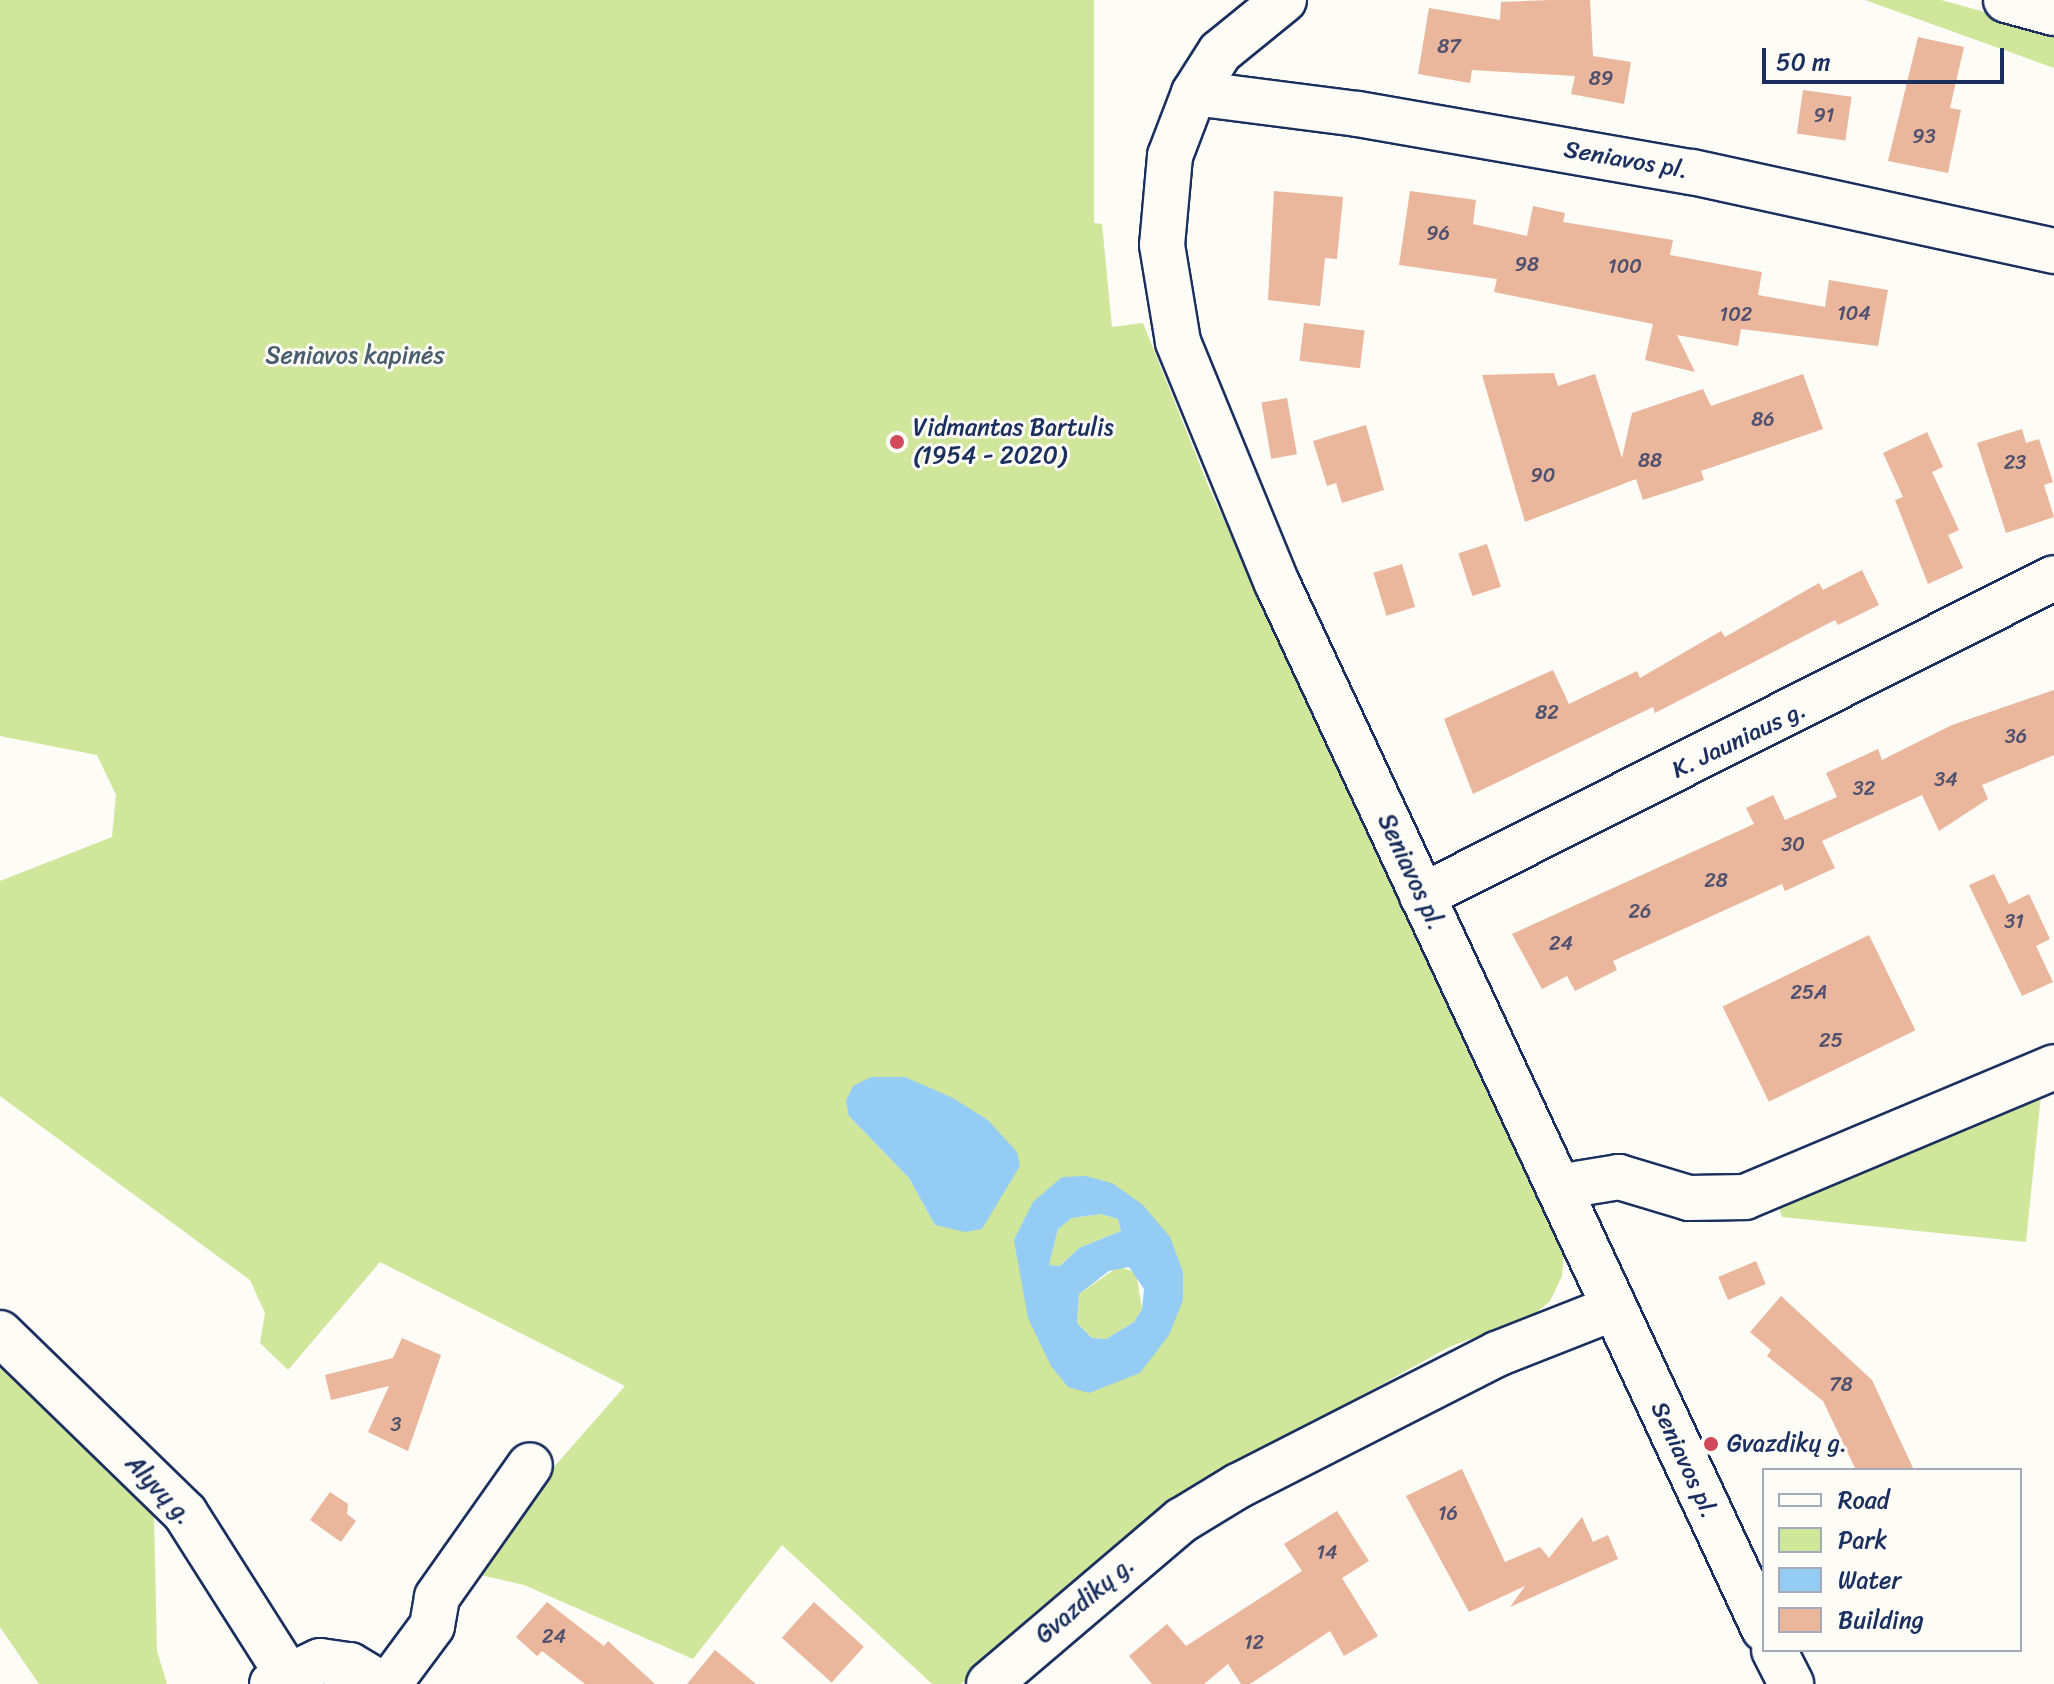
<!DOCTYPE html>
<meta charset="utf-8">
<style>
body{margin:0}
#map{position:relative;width:2054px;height:1684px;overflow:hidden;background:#fdfcf7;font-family:Sriracha,sans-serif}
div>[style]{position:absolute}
.green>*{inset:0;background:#cfe69b}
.water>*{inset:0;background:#95ccf4}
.building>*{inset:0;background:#eab69c;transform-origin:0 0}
.roads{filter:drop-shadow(2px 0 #1b2f5e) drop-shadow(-2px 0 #1b2f5e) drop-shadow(0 2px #1b2f5e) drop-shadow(0 -2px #1b2f5e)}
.minor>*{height:44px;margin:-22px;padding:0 22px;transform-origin:22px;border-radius:22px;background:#fdfcf7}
.major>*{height:44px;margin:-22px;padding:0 22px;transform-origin:22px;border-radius:22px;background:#fdfcf7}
.dots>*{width:22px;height:22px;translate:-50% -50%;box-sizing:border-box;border:4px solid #fdfcf7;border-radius:50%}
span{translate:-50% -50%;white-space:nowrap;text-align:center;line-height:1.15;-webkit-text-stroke:6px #fdfcf7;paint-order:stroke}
.number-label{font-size:20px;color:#4f516e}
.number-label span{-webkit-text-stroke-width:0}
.street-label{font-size:24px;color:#1b2f5e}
.park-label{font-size:24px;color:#485d6d}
.poi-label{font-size:24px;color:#1b2f5e}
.left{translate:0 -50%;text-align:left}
.legend{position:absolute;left:1762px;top:1468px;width:260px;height:184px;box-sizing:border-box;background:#fdfcf7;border:2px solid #a3aaba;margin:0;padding:10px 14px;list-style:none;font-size:24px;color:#1b2f5e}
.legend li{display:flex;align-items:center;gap:16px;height:40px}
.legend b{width:40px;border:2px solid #a3aaba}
.scale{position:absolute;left:1762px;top:48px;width:242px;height:36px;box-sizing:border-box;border:4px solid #1b2f5e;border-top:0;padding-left:10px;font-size:24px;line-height:28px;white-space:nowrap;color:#1b2f5e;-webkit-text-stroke:6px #fdfcf7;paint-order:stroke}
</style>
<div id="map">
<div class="green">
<i style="clip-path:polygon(evenodd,0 0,1094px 0,1094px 223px,1102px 224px,1112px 327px,1143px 323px,1210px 490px,1564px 1245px,1562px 1276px,1550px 1301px,1532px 1316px,1449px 1347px,1229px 1469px,961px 1684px,932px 1684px,782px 1545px,693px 1659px,524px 1585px,463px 1571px,625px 1386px,380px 1262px,288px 1370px,260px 1343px,265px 1313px,250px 1280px,0 1096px,0 881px,112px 837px,116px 795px,97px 755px,0 736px,0 0,905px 1077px,988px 1120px,1020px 1166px,995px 1203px,935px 1225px,909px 1178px,849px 1116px,905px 1077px,0 0,1062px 1177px,1170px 1237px,1140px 1372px,1028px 1318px,1062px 1177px)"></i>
<i style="clip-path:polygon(1865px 0,1941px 0,2054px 31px,2054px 68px)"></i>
<i style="clip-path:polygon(2042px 1085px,2026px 1242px,1782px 1217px,1777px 1201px)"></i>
<i style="clip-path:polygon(1101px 1214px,1118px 1219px,1121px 1231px,1079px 1248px,1060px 1266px,1049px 1265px,1058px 1229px,1072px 1218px)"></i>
<i style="clip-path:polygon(1118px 1267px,1136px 1272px,1142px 1309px,1134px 1322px,1106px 1339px,1092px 1338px,1077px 1323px,1079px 1294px)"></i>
<i style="clip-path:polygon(0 1364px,154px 1516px,157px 1651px,167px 1684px,39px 1684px,0 1627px)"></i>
</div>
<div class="water">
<i style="clip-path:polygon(871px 1077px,905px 1077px,953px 1098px,988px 1120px,1017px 1152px,1020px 1166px,982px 1229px,965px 1232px,935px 1225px,909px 1178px,849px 1116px,846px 1101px,853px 1086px)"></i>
<i style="clip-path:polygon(evenodd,1086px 1176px,1112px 1183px,1143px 1205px,1170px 1237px,1183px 1272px,1183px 1300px,1169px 1335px,1140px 1373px,1089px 1393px,1068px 1387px,1051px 1366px,1028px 1318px,1014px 1240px,1033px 1202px,1062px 1177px,1086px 1176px,1101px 1214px,1118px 1219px,1121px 1231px,1079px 1248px,1060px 1266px,1049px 1265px,1058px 1229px,1072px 1218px,1101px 1214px,1086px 1176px,1129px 1267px,1144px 1289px,1142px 1309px,1134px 1322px,1106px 1339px,1092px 1338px,1077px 1323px,1079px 1294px,1109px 1271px,1129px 1267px)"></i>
</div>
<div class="building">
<i style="clip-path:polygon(1551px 0,1590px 0,1593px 56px,1631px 62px,1624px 104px,1571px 94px,1575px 76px,1472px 70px,1470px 83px,1418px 74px,1429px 8px,1500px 20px,1501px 2px)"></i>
<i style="clip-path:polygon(1918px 37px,1964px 47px,1950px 108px,1961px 110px,1948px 173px,1888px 161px)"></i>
<i style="left:1803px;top:90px;width:49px;height:44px;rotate:8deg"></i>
<i style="clip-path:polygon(1274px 191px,1343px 197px,1337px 259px,1325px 258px,1320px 306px,1268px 300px)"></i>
<i style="clip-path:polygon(1410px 191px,1476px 200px,1473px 224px,1527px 236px,1533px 206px,1565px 213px,1563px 222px,1673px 240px,1670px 255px,1762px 272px,1758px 295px,1825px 307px,1829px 280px,1888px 290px,1878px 346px,1741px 329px,1738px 346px,1677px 335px,1695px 372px,1645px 360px,1653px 324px,1494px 292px,1497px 279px,1399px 265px)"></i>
<i style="left:1304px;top:323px;width:61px;height:38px;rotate:7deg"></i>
<i style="clip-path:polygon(1554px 373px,1558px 386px,1595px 374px,1622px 458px,1632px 413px,1703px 389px,1711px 406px,1803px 374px,1823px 429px,1701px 471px,1704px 480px,1643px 500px,1636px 479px,1525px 522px,1482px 375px)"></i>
<i style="left:1287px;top:398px;width:57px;height:26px;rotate:80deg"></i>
<i style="clip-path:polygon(1366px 425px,1384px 490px,1342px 503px,1336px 483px,1327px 486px,1313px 441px)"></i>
<i style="clip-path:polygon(2022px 429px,2026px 443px,2039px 439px,2053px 482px,2044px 485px,2054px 517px,2006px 533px,1977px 443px)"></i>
<i style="clip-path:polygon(1927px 432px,1943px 467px,1932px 472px,1959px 530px,1948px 535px,1963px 568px,1928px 584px,1895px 500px,1903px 497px,1883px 453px)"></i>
<i style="left:1487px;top:544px;width:45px;height:30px;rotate:72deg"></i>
<i style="left:1402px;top:564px;width:45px;height:30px;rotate:73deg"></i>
<i style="clip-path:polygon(1862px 570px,1879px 605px,1838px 625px,1835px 620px,1655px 713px,1653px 707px,1473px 794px,1444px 719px,1553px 670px,1569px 704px,1637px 671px,1640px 678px,1721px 631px,1725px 637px,1819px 583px,1823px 590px)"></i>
<i style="clip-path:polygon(2054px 690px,2054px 755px,1982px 785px,1988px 799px,1939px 831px,1922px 795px,1822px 841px,1835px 868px,1785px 891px,1782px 884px,1613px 961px,1617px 970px,1575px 991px,1567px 976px,1542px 989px,1512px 934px,1754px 824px,1746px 808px,1773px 795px,1785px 820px,1837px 797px,1826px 773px,1878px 749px,1882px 760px,1952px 725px)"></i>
<i style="clip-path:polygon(1994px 874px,2009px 904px,2029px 894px,2050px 939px,2036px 946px,2053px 982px,2022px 996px,1969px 885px)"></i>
<i style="left:1869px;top:935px;width:106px;height:163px;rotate:64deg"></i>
<i style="left:1756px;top:1261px;width:25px;height:41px;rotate:67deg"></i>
<i style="clip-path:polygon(1781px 1296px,1872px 1380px,1914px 1470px,1856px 1470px,1823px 1401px,1767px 1356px,1771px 1350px,1750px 1332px)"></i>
<i style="clip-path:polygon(402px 1338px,441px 1355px,408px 1451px,368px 1432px,389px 1386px,331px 1400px,325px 1375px,393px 1358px)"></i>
<i style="clip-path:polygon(1462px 1469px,1505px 1562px,1540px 1547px,1549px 1558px,1582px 1517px,1593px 1542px,1608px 1535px,1618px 1559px,1510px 1607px,1525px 1586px,1469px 1612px,1406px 1496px)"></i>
<i style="clip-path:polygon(330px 1492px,348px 1504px,347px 1514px,356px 1521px,341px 1542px,310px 1520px)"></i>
<i style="clip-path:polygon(1337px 1511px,1369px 1561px,1342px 1578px,1378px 1636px,1344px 1656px,1330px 1631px,1250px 1684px,1241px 1684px,1228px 1664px,1204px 1684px,1152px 1684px,1129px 1656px,1167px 1624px,1186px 1646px,1302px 1571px,1284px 1544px)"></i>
<i style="clip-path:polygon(547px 1602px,604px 1646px,608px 1641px,655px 1684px,585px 1684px,542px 1651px,537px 1656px,516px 1637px)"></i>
<i style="left:814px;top:1602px;width:67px;height:48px;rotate:42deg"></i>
<i style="clip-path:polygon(715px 1650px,756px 1684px,687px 1684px)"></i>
</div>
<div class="roads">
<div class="minor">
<i style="left:1194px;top:93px;width:165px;rotate:7.3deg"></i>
<i style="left:1358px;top:114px;width:339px;rotate:9.9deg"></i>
<i style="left:1692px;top:172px;width:371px;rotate:12.3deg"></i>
<i style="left:1422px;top:896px;width:707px;rotate:-26.71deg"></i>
<i style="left:1558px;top:1187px;width:62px;rotate:-9.3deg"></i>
<i style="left:1619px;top:1177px;width:73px;rotate:16.7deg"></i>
<i style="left:1689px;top:1198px;width:56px;rotate:-1deg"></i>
<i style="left:1745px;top:1197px;width:335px;rotate:-22.8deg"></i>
<i style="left:389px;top:1684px;width:72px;rotate:-53.4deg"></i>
<i style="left:432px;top:1626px;width:29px;rotate:-80deg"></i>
<i style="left:437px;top:1597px;width:161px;rotate:-54.8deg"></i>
<i style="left:989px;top:1684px;width:253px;rotate:-40.4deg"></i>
<i style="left:1182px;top:1520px;width:66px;rotate:-31.3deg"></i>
<i style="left:1238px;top:1486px;width:291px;rotate:-27deg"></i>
<i style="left:1497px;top:1354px;width:126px;rotate:-21.5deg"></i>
</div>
<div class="major">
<i style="left:1284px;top:0;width:82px;rotate:140.9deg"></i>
<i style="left:1220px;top:52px;width:49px;rotate:122.4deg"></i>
<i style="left:1194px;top:93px;width:67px;rotate:110.9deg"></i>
<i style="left:1170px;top:156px;width:89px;rotate:95.1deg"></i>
<i style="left:1162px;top:245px;width:98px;rotate:80.6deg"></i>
<i style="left:1178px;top:342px;width:261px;rotate:67.7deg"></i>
<i style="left:1277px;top:583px;width:1154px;rotate:65.03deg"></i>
<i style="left:2006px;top:0;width:50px;rotate:15.2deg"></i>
<i style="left:0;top:1333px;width:258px;rotate:44.2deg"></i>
<i style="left:185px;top:1513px;width:188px;rotate:57.6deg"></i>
<i style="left:1774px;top:1650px;width:38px;rotate:63deg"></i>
<i style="left:272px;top:1684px;width:53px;rotate:-25.6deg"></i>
<i style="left:320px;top:1661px;width:30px;rotate:8deg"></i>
<i style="left:350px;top:1665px;width:37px;rotate:31deg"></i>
</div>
</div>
<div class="dots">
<i style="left:897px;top:442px;background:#d1495b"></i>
<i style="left:1711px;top:1444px;background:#d1495b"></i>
</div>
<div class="number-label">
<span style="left:1449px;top:46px">87</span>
<span style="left:1601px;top:78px">89</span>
<span style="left:1824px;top:115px">91</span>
<span style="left:1924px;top:136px">93</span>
<span style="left:1438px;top:233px">96</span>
<span style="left:1527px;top:264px">98</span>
<span style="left:1625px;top:266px">100</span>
<span style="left:1854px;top:313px">104</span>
<span style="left:1736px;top:314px">102</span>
<span style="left:1763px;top:419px">86</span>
<span style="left:1650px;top:460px">88</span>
<span style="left:2015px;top:462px">23</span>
<span style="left:1543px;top:475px">90</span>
<span style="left:1547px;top:712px">82</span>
<span style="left:2016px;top:736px">36</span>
<span style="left:1946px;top:779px">34</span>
<span style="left:1864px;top:788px">32</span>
<span style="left:1793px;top:844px">30</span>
<span style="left:1716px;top:880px">28</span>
<span style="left:1640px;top:911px">26</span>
<span style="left:2014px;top:921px">31</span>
<span style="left:1561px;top:943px">24</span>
<span style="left:1809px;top:992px">25A</span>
<span style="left:1831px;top:1040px">25</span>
<span style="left:1841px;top:1384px">78</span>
<span style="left:396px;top:1424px">3</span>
<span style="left:1448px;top:1513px">16</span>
<span style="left:1327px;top:1552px">14</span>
<span style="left:554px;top:1636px">24</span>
<span style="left:1254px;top:1642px">12</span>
</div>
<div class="street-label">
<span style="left:1626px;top:160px;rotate:10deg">Seniavos pl.</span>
<span style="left:1739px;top:740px;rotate:-26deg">K. Jauniaus g.</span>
<span style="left:1411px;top:872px;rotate:65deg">Seniavos pl.</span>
<span style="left:1684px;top:1460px;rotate:65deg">Seniavos pl.</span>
<span style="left:159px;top:1490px;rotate:47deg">Alyvų g.</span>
<span style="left:1085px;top:1600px;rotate:-40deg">Gvazdikų g.</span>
</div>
<div class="park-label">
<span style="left:355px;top:356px">Seniavos kapinės</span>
</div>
<div class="poi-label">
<span class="left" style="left:913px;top:442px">Vidmantas Bartulis<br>(1954 - 2020)</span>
<span class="left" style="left:1727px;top:1444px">Gvazdikų g.</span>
</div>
<ul class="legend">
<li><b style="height:10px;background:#fdfcf7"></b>Road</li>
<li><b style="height:22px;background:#cfe69b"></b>Park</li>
<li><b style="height:22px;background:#95ccf4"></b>Water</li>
<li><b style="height:22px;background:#eab69c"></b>Building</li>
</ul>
<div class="scale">50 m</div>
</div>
